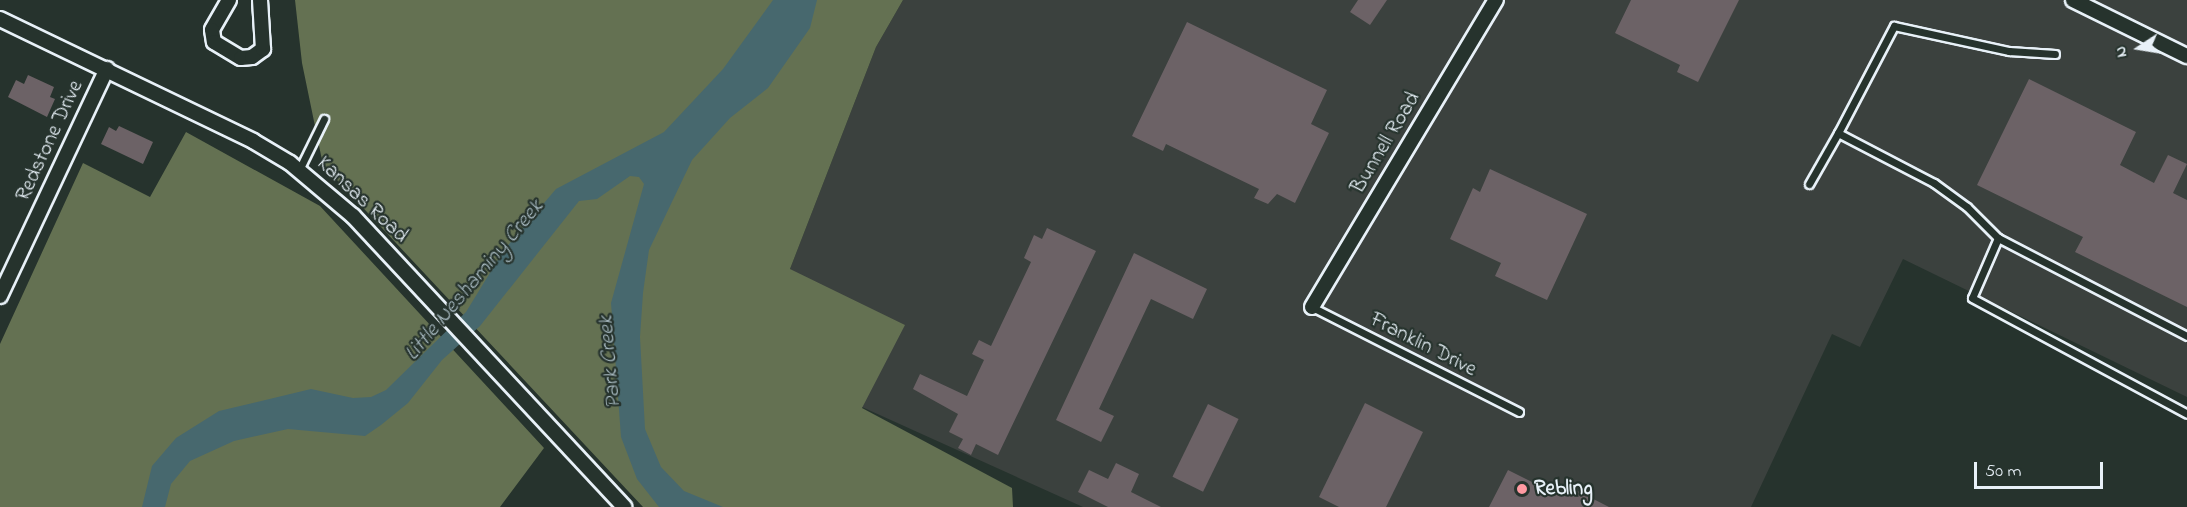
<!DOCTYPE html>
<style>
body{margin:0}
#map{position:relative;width:2187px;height:507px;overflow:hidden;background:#26332d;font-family:"Indie Flower",sans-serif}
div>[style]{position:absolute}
.built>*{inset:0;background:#3b413e}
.green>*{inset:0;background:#647152}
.water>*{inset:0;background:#47686e}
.building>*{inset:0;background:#6c6266;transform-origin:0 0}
.roads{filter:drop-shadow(2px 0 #e8f1f8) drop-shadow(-2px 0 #e8f1f8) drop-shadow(0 2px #e8f1f8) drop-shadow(0 -2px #e8f1f8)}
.lane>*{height:7px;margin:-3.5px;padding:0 3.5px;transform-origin:3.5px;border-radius:3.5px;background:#26332d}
.street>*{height:14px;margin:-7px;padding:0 7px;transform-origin:7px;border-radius:7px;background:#26332d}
.dots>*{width:16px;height:16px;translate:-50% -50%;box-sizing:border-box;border:3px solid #26332d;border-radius:50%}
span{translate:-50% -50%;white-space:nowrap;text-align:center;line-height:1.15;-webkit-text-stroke:4.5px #26332d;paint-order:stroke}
.street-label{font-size:21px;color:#e8f1f8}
.poi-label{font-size:21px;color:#e8f1f8;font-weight:700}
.left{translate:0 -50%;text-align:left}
.water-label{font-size:22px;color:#a8bac1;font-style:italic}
.north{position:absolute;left:2109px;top:18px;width:60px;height:60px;-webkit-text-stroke:4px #26332d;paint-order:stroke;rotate:258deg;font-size:16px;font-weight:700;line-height:24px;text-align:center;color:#e8f1f8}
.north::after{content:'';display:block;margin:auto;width:21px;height:27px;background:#e8f1f8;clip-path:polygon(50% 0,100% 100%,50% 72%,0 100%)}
.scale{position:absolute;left:1974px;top:462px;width:129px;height:27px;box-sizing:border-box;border:3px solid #e8f1f8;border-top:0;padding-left:8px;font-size:18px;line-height:21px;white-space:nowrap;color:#e8f1f8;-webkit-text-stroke:4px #26332d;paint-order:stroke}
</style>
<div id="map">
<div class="built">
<i style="clip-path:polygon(903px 0,2187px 0,2187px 397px,1903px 259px,1860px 347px,1832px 334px,1751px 507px,1083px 507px,862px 407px,790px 269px,876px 47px)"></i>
</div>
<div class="green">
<i style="clip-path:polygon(295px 0,903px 0,876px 47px,790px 269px,905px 325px,862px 408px,1012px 488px,1013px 507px,643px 507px,323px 165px,302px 63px)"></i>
<i style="clip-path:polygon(186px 132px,320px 206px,544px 448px,500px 507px,0 507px,0 344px,83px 163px,150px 197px)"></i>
</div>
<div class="water">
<i style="clip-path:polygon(773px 0,817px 0,810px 28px,768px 88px,730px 118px,692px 160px,649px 250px,643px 293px,640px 337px,645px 429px,661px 467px,684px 491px,723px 507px,659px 507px,637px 479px,621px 437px,611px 303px,644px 184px,639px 177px,630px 176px,597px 199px,579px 201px,480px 326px,442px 360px,408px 403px,381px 425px,365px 436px,288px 429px,234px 441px,190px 461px,171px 484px,165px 507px,142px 507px,152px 466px,176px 438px,219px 411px,311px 389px,353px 398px,371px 397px,386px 390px,466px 312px,504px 250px,556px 189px,664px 132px,723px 69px)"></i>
</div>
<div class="building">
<i style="clip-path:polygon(1358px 0,1387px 0,1370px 25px,1350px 12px)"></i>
<i style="clip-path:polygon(1631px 0,1739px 0,1698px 82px,1677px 72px,1680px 65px,1615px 33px)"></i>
<i style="clip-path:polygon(1187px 22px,1327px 90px,1311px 124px,1329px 133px,1295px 203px,1277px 194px,1268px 204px,1254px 198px,1259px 189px,1166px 144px,1163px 151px,1132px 136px)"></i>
<i style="clip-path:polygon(28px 75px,54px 87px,50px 97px,55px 99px,47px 117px,8px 97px,16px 80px,24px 84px)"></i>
<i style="clip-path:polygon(2029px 79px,2136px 132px,2120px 165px,2154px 183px,2168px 155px,2187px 164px,2173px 193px,2187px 200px,2187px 307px,2075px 252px,2083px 237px,1977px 185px)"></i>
<i style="clip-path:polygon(119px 126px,153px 142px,143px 164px,101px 144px,109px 127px,116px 131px)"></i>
<i style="clip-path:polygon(1490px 169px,1587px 214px,1547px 300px,1495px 276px,1501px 263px,1450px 239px,1473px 188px,1480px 192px)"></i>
<i style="clip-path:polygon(1047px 228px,1096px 251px,998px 455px,976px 444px,971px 455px,958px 448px,963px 439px,949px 432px,958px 414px,913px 389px,920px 374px,967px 396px,984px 360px,972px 354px,979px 340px,991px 346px,1031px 262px,1024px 258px,1034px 235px,1042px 239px)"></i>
<i style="clip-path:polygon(1134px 253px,1207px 289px,1193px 319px,1151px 299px,1099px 409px,1114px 416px,1101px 442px,1056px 420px)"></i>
<i style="clip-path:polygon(1365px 403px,1423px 432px,1386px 507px,1339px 507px,1319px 497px)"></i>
<i style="left:1208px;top:404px;width:34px;height:81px;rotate:26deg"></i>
<i style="clip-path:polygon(1116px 463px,1139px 474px,1131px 492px,1161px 507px,1108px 507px,1078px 492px,1089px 470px,1108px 479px)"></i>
<i style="clip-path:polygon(1508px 470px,1552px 492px,1566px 485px,1609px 507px,1489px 507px)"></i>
</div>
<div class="roads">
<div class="lane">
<i style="left:299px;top:170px;width:57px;rotate:-63.9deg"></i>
<i style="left:1809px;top:184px;width:59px;rotate:-60.4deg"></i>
<i style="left:1998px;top:238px;width:44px;rotate:-135deg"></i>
<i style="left:1967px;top:207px;width:41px;rotate:-144deg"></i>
<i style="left:1934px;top:183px;width:108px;rotate:-152.5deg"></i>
<i style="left:1838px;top:133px;width:121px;rotate:-62.4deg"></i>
<i style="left:1894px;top:26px;width:118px;rotate:12.3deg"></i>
<i style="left:2009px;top:51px;width:46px;rotate:3.7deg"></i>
<i style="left:1312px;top:307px;width:232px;rotate:26.9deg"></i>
<i style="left:2187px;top:336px;width:213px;rotate:-152.6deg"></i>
<i style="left:1998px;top:238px;width:65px;rotate:113.4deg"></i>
<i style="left:1972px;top:298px;width:244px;rotate:28.3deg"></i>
</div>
<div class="street">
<i style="left:229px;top:0;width:34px;rotate:120deg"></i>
<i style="left:212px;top:30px;width:12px;rotate:81deg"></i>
<i style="left:214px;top:42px;width:31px;rotate:31deg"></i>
<i style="left:241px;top:58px;width:11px;rotate:-5deg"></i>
<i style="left:252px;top:57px;width:14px;rotate:-36deg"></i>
<i style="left:263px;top:49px;width:49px;rotate:-93.5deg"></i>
<i style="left:2073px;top:0;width:127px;rotate:26.2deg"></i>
<i style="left:0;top:19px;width:281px;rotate:25.7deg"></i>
<i style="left:253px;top:141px;width:43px;rotate:30.7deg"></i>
<i style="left:290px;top:163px;width:82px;rotate:40.1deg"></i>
<i style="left:353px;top:216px;width:398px;rotate:47deg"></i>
<i style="left:0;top:296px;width:251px;rotate:-64.8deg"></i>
<i style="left:1312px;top:307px;width:358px;rotate:-59.1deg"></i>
</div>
</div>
<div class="dots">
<i style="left:1522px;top:489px;background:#ff9aa2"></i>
</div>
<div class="street-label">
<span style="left:50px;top:141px;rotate:-65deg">Redstone Drive</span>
<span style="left:1386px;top:143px;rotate:-59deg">Bunnell Road</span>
<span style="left:362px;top:200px;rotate:43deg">Kansas Road</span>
<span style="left:1423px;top:345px;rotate:27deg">Franklin Drive</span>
</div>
<div class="poi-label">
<span class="left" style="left:1534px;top:489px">Rebling</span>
</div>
<div class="water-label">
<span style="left:475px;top:281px;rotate:-50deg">Little Neshaminy Creek</span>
<span style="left:611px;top:362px;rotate:-95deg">Park Creek</span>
</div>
<div class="north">N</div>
<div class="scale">50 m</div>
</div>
